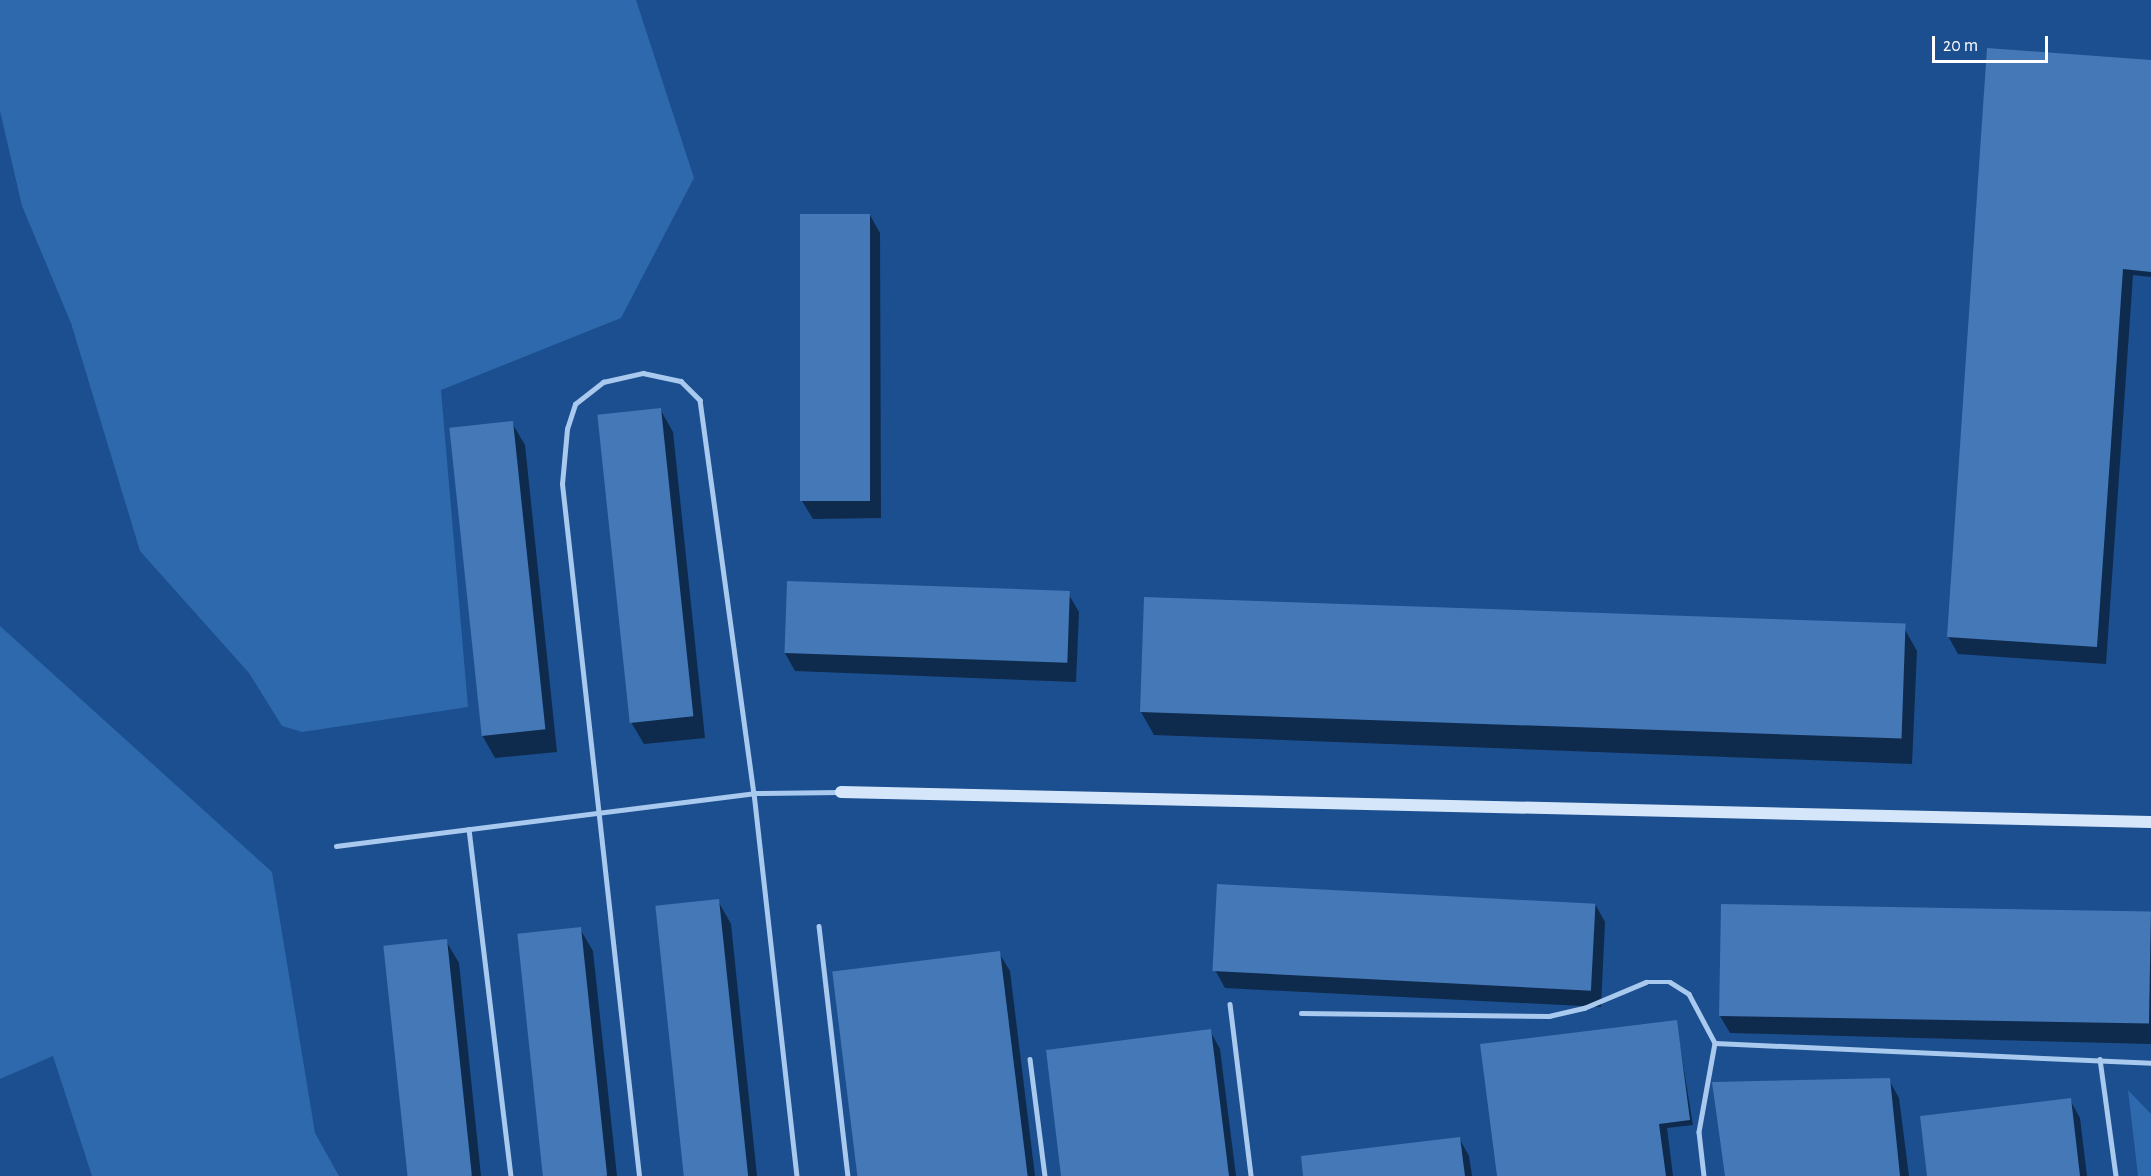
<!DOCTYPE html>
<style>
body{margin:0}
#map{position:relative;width:2151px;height:1176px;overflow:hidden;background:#1b4f8f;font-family:"Alegreya Sans",sans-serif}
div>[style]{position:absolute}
.green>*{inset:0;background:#2e69ad}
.shadow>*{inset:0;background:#0007}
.building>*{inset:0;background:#4478b7;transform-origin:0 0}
.lane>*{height:4.5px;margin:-2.25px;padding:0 2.25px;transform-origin:2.25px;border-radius:2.25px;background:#a9c9ee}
.secondary>*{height:12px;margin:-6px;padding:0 6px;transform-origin:6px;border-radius:6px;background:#d6e6fa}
span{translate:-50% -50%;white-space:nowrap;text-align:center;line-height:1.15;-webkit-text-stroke:4.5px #1b4f8f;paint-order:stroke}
.scale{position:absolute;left:1932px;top:36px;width:116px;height:27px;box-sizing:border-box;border:3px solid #fff;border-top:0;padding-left:8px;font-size:18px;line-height:21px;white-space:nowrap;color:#fff;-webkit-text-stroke:4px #1b4f8f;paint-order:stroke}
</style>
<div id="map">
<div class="green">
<i style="clip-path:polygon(0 0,636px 0,694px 178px,621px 318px,441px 390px,468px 707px,302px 732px,282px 726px,249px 673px,140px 551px,71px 323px,22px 206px,0 111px)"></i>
<i style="clip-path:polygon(0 626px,272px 872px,315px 1133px,339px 1176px,92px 1176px,53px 1056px,0 1079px)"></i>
<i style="clip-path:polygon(2128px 1090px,2151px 1114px,2151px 1176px,2138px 1176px)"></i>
</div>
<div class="shadow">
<i style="clip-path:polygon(2151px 62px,2151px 277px,2133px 275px,2106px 664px,1958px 654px,1948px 636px)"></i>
<i style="clip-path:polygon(870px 215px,880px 233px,881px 518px,813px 519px,802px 501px)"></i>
<i style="clip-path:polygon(660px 409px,673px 432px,705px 738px,644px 744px,631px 722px)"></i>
<i style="clip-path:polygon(512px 423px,525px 445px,557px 752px,495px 758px,482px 735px)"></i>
<i style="clip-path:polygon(1069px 595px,1079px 612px,1076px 682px,795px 671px,785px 653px)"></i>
<i style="clip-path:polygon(1145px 599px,1904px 628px,1917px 651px,1912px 764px,1154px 735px,1141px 712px)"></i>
<i style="clip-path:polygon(718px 901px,731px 924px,757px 1176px,685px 1176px)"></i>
<i style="clip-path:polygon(1595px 904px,1605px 922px,1601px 1007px,1225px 988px,1215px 970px)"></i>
<i style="clip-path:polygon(2151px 916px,2151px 1044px,1730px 1033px,1720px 1016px)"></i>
<i style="clip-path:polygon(580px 929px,593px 951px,617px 1176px,544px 1176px)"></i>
<i style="clip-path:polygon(446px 941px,459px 963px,481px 1176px,408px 1176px)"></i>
<i style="clip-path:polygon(999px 953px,1010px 971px,1035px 1176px,859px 1176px)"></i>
<i style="clip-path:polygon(1676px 1021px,1693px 1125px,1667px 1128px,1673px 1176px,1498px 1176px)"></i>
<i style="clip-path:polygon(1210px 1031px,1220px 1049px,1236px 1176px,1063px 1176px)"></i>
<i style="clip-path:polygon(1889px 1080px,1899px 1098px,1909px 1176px,1726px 1176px)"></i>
<i style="clip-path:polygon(2070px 1100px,2080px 1118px,2087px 1176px,1929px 1176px)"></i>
<i style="clip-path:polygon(1459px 1138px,1469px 1156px,1472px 1176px,1305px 1176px)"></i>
</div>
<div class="building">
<i style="clip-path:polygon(1987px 48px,2151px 60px,2151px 272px,2123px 269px,2097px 647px,1947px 637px)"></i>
<i style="left:800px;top:214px;width:70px;height:287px"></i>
<i style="left:661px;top:408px;width:310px;height:64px;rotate:84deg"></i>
<i style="left:513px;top:421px;width:310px;height:64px;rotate:84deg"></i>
<i style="left:787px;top:581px;width:283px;height:72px;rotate:2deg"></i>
<i style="left:1144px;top:597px;width:762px;height:115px;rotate:2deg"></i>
<i style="left:1217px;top:884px;width:379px;height:87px;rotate:3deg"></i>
<i style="left:719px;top:899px;width:279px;height:64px;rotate:84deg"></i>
<i style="left:1721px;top:904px;width:430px;height:112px;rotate:1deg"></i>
<i style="left:581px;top:927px;width:250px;height:64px;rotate:84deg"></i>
<i style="left:447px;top:939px;width:238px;height:64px;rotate:84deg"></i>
<i style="left:1000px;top:951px;width:227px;height:169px;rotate:83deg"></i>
<i style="clip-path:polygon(1677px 1020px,1690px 1120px,1659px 1124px,1666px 1176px,1497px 1176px,1480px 1044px)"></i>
<i style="clip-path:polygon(1211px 1029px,1229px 1176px,1061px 1176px,1046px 1050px)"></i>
<i style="clip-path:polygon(1890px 1078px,1900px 1176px,1725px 1176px,1712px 1082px)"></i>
<i style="clip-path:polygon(2071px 1098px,2080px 1176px,1927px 1176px,1920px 1116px)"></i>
<i style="clip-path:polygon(1460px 1137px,1465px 1176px,1303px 1176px,1301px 1156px)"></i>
</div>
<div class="lane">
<i style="left:469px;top:829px;width:350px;rotate:83.1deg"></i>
<i style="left:336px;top:846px;width:421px;rotate:-7.2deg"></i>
<i style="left:754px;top:793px;width:85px;rotate:-0.7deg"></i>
<i style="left:819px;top:926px;width:252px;rotate:83.4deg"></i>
<i style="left:1230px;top:1004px;width:173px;rotate:83deg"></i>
<i style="left:1301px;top:1013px;width:248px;rotate:0.7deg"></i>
<i style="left:1549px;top:1016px;width:36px;rotate:-13deg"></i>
<i style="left:1584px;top:1008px;width:67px;rotate:-22.8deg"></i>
<i style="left:1646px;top:982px;width:24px"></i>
<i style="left:1670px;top:982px;width:22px;rotate:32deg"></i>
<i style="left:1689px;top:994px;width:55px;rotate:62deg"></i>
<i style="left:1715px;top:1043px;width:90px;rotate:100.2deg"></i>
<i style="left:1699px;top:1132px;width:44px;rotate:83.5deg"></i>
<i style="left:1715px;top:1043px;width:436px;rotate:2.6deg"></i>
<i style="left:1030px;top:1059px;width:118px;rotate:82.7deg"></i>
<i style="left:2100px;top:1059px;width:118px;rotate:82.2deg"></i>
<i style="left:639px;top:1176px;width:696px;rotate:-96.35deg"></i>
<i style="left:562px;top:484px;width:55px;rotate:-84.8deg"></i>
<i style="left:567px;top:429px;width:26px;rotate:-72deg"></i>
<i style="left:575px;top:404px;width:36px;rotate:-38deg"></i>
<i style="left:603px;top:382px;width:41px;rotate:-12.7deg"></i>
<i style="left:643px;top:373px;width:39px;rotate:12deg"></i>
<i style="left:681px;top:381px;width:27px;rotate:45deg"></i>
<i style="left:700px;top:400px;width:397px;rotate:82.2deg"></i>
<i style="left:754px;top:793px;width:385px;rotate:83.6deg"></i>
</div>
<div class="secondary">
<i style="left:841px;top:792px;width:1310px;rotate:1.31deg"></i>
</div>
<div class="scale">20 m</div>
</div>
